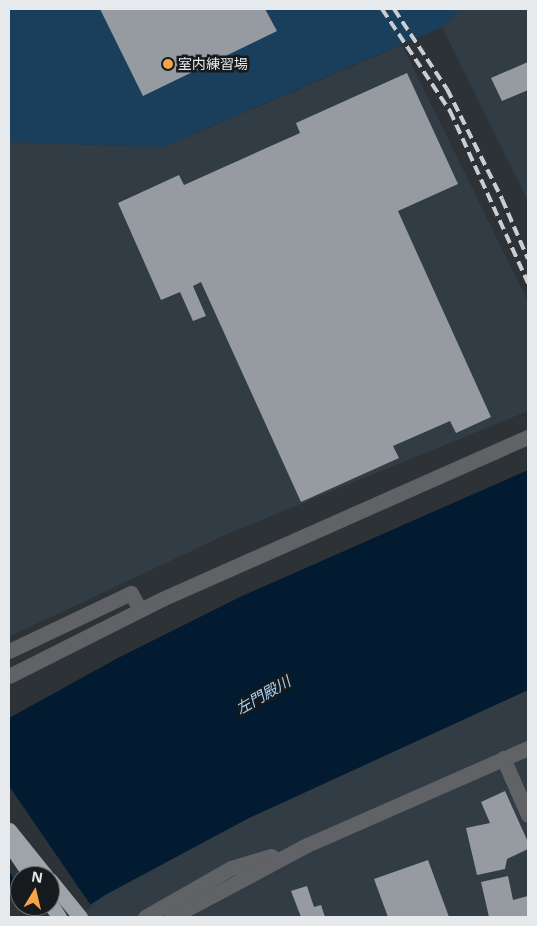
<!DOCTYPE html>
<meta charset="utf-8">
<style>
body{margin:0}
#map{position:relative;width:537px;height:926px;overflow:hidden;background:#2d3237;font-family:"Open Sans","Noto Sans JP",sans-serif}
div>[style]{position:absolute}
.built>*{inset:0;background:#323c45}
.green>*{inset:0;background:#1a3f5d}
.water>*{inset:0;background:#021b30}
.pier>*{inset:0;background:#2d3237}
.building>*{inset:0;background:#959ba1}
.minor>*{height:15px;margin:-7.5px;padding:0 7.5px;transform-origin:7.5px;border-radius:7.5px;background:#606265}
.highway>*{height:15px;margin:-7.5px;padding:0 7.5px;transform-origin:7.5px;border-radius:7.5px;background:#9ea5aa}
.rail>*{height:4px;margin-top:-2px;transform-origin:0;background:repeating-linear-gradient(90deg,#cacdd1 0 10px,transparent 0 15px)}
.dots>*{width:14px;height:14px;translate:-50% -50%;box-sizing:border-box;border:2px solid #171a1c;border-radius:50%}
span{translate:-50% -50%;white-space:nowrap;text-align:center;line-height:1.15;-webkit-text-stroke:5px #171a1c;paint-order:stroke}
.poi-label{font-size:14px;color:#e7eaed}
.left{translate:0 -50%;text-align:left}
.water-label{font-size:15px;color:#a7d1f7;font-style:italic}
.frame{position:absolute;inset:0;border:10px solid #e7eaed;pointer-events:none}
.north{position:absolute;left:10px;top:866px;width:50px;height:50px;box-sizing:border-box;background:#171a1c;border:1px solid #6a6d70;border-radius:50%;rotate:9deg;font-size:14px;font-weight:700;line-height:20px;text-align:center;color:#e7eaed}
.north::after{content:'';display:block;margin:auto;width:18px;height:22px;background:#f5a345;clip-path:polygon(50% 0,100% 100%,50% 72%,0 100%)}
</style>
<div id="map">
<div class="built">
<i style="clip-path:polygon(459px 9px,528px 9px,528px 201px,442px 27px)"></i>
<i style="clip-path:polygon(402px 45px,528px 302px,528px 411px,227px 534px,9px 637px,9px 142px,164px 147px)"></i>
<i style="clip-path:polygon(528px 690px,528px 917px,72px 917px,105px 895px,247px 819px)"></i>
</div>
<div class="green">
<i style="clip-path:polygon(9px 9px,459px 9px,442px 27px,163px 147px,9px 142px)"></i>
</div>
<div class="water">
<i style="clip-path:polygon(evenodd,528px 470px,528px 690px,247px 819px,105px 895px,72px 917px,9px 917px,9px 718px,116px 659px,242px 596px,528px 470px,20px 876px,50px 876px,50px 906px,20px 906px,20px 876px)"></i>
</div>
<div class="pier">
<i style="clip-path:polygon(9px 786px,92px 907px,77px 917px,40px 917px,32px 906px,50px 906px,50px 876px,20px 876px,20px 888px,9px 871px)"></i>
<i style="clip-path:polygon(9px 886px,20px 906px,30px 917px,9px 917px)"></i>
</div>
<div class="building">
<i style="clip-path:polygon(100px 9px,265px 9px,277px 31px,143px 96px)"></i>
<i style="clip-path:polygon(528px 62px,528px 90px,502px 101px,491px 78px)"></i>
<i style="clip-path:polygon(407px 73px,458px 184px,398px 211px,491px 417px,456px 433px,450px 421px,393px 446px,399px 458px,301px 502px,201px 282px,193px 286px,206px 316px,193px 321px,180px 292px,161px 300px,118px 203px,179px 175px,184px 185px,300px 133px,296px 123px)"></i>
<i style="clip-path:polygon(505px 791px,528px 842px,528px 849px,507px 859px,505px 869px,477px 875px,466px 828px,490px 823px,481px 802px)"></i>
<i style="clip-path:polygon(428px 860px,449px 917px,388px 917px,374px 879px)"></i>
<i style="clip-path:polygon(508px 876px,513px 900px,528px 896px,528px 917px,489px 917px,481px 882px)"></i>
<i style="clip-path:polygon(307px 886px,314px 907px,321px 905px,325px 917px,301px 917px,291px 891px)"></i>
</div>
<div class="minor">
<i style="left:9px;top:651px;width:135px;rotate:-25.4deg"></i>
<i style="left:131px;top:593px;width:19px;rotate:62deg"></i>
<i style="left:9px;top:676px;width:171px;rotate:-26.7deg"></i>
<i style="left:162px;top:599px;width:400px;rotate:-23.9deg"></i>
<i style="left:503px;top:758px;width:62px;rotate:66.3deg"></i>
<i style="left:145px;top:917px;width:99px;rotate:-29.7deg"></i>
<i style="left:231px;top:868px;width:42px;rotate:-16.7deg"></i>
<i style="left:172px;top:917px;width:153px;rotate:-28.1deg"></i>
<i style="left:307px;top:845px;width:241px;rotate:-23.7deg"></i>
</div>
<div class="highway">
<i style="left:9px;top:830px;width:59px;rotate:51.2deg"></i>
<i style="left:12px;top:848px;width:34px;rotate:56deg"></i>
<i style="left:50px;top:880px;width:48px;rotate:51deg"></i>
<i style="left:50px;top:903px;width:17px;rotate:57deg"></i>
</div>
<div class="rail">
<i style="left:382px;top:9px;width:123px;rotate:56.3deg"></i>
<i style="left:450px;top:111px;width:189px;rotate:65.6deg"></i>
<i style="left:394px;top:9px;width:96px;rotate:56.5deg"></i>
<i style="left:447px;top:89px;width:123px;rotate:63.4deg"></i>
<i style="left:502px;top:199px;width:65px;rotate:66.6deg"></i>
</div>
<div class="dots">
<i style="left:168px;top:64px;background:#f5a345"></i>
</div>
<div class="poi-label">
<span class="left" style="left:178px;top:64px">室内練習場</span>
</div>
<div class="water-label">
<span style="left:263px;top:695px;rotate:-30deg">左門殿川</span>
</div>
<div class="frame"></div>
<div class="north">N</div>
</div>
